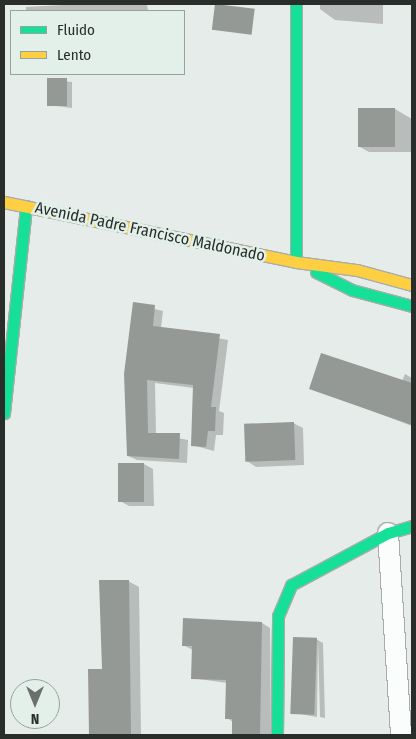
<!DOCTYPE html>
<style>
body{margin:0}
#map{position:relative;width:416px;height:739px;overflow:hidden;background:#e6ece9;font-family:"Fira Sans Condensed",sans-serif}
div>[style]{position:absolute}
.shadow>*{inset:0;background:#0003}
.building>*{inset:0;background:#959996;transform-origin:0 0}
.roads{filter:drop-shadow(1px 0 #a8adaa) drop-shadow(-1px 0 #a8adaa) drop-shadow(0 1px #a8adaa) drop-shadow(0 -1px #a8adaa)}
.street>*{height:20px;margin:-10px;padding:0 10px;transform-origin:10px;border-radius:10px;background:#fbfcfc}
.fast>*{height:11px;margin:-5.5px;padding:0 5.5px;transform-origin:5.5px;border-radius:5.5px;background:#16e098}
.slow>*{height:11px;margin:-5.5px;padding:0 5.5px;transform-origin:5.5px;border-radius:5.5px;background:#ffcf43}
span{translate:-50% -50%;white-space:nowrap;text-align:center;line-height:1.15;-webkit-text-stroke:5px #e2f0e9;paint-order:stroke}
.street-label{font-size:16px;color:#292e2b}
.frame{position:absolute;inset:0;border:5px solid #292e2b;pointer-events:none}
.legend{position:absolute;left:10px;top:10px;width:175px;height:65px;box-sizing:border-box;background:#e2f0e9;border:1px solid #98a29d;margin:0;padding:6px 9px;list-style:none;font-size:15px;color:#292e2b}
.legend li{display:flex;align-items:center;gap:10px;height:25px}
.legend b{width:25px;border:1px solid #98a29d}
.north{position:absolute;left:10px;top:679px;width:50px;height:50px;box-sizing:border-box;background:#e2f0e9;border:1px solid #98a29d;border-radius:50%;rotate:180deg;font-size:14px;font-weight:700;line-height:20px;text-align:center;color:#292e2b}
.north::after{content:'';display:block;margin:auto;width:18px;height:22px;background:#6b706e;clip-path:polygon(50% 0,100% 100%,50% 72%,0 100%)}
</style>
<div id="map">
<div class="shadow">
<i style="clip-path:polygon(82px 4px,147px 4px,148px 11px,26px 11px,26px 7px)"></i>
<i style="clip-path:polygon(320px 4px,383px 4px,383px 24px,335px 20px,320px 9px)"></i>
<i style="clip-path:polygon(48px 79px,72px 82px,72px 108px,48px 105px)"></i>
<i style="clip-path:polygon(395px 109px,412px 119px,412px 152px,369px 152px,360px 147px)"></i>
<i style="clip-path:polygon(134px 304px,163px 311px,161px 328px,228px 340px,219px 411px,224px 413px,223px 435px,216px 435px,214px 451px,192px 445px,194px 388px,155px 383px,156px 434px,188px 440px,187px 463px,137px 460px,128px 456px)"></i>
<i style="clip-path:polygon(405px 374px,412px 378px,412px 426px,310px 388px,402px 381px)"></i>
<i style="clip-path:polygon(293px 423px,303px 428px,304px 465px,256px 467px,247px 461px)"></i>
<i style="clip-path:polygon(144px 464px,153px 469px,154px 506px,129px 506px,120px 501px,119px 465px)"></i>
<i style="clip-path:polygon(128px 581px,139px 587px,141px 735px,92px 735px,90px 670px,103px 670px)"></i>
<i style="clip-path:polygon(262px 623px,270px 628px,271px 735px,233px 735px,233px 722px,227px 718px,227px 683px,192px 678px,193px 650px,183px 645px)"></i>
<i style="clip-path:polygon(295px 638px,316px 639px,323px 643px,325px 718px,320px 717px,318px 641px,317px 717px,294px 713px)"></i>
</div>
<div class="building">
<i style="left:215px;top:4px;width:40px;height:26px;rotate:7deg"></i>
<i style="left:47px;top:78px;width:20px;height:28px"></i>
<i style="left:358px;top:108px;width:37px;height:39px"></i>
<i style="clip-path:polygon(133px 302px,155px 305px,153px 326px,220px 334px,211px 407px,216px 407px,215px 431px,208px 431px,206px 447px,191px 446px,193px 385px,147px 380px,148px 433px,180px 433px,179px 459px,127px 456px,124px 374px)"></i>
<i style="clip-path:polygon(321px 353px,412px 383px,412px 425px,309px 389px)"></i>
<i style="left:294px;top:422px;width:38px;height:50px;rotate:88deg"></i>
<i style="left:118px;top:463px;width:26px;height:39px"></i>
<i style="clip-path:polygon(99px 580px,129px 580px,131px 735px,89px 735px,88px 669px,102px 669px)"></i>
<i style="clip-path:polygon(183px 618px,262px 622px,260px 735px,232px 735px,232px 719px,225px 719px,226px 680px,191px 679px,192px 646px,182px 646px)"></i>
<i style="left:293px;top:637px;width:24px;height:77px;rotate:2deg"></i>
</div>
<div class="roads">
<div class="street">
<i style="left:388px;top:533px;width:202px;rotate:86.3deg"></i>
</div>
<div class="fast">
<i style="left:296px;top:4px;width:258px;rotate:90deg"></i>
<i style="left:316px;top:272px;width:40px;rotate:26.6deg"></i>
<i style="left:352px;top:290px;width:62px;rotate:14.9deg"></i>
<i style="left:4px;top:413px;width:208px;rotate:-83.9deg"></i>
<i style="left:277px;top:735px;width:119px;rotate:-89.5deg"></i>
<i style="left:278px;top:616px;width:34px;rotate:-67deg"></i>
<i style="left:291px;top:585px;width:110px;rotate:-28.2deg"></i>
<i style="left:388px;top:533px;width:25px;rotate:-16deg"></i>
</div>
<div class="slow">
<i style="left:4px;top:202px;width:298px;rotate:11.6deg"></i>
<i style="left:296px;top:262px;width:62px;rotate:7.5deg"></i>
<i style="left:357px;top:270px;width:57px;rotate:15.3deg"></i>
</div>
</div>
<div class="street-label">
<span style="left:150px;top:232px;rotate:12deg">Avenida Padre Francisco Maldonado</span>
</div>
<div class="frame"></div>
<ul class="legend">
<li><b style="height:6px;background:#16e098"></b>Fluido</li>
<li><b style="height:6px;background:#ffcf43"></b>Lento</li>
</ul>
<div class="north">N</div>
</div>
